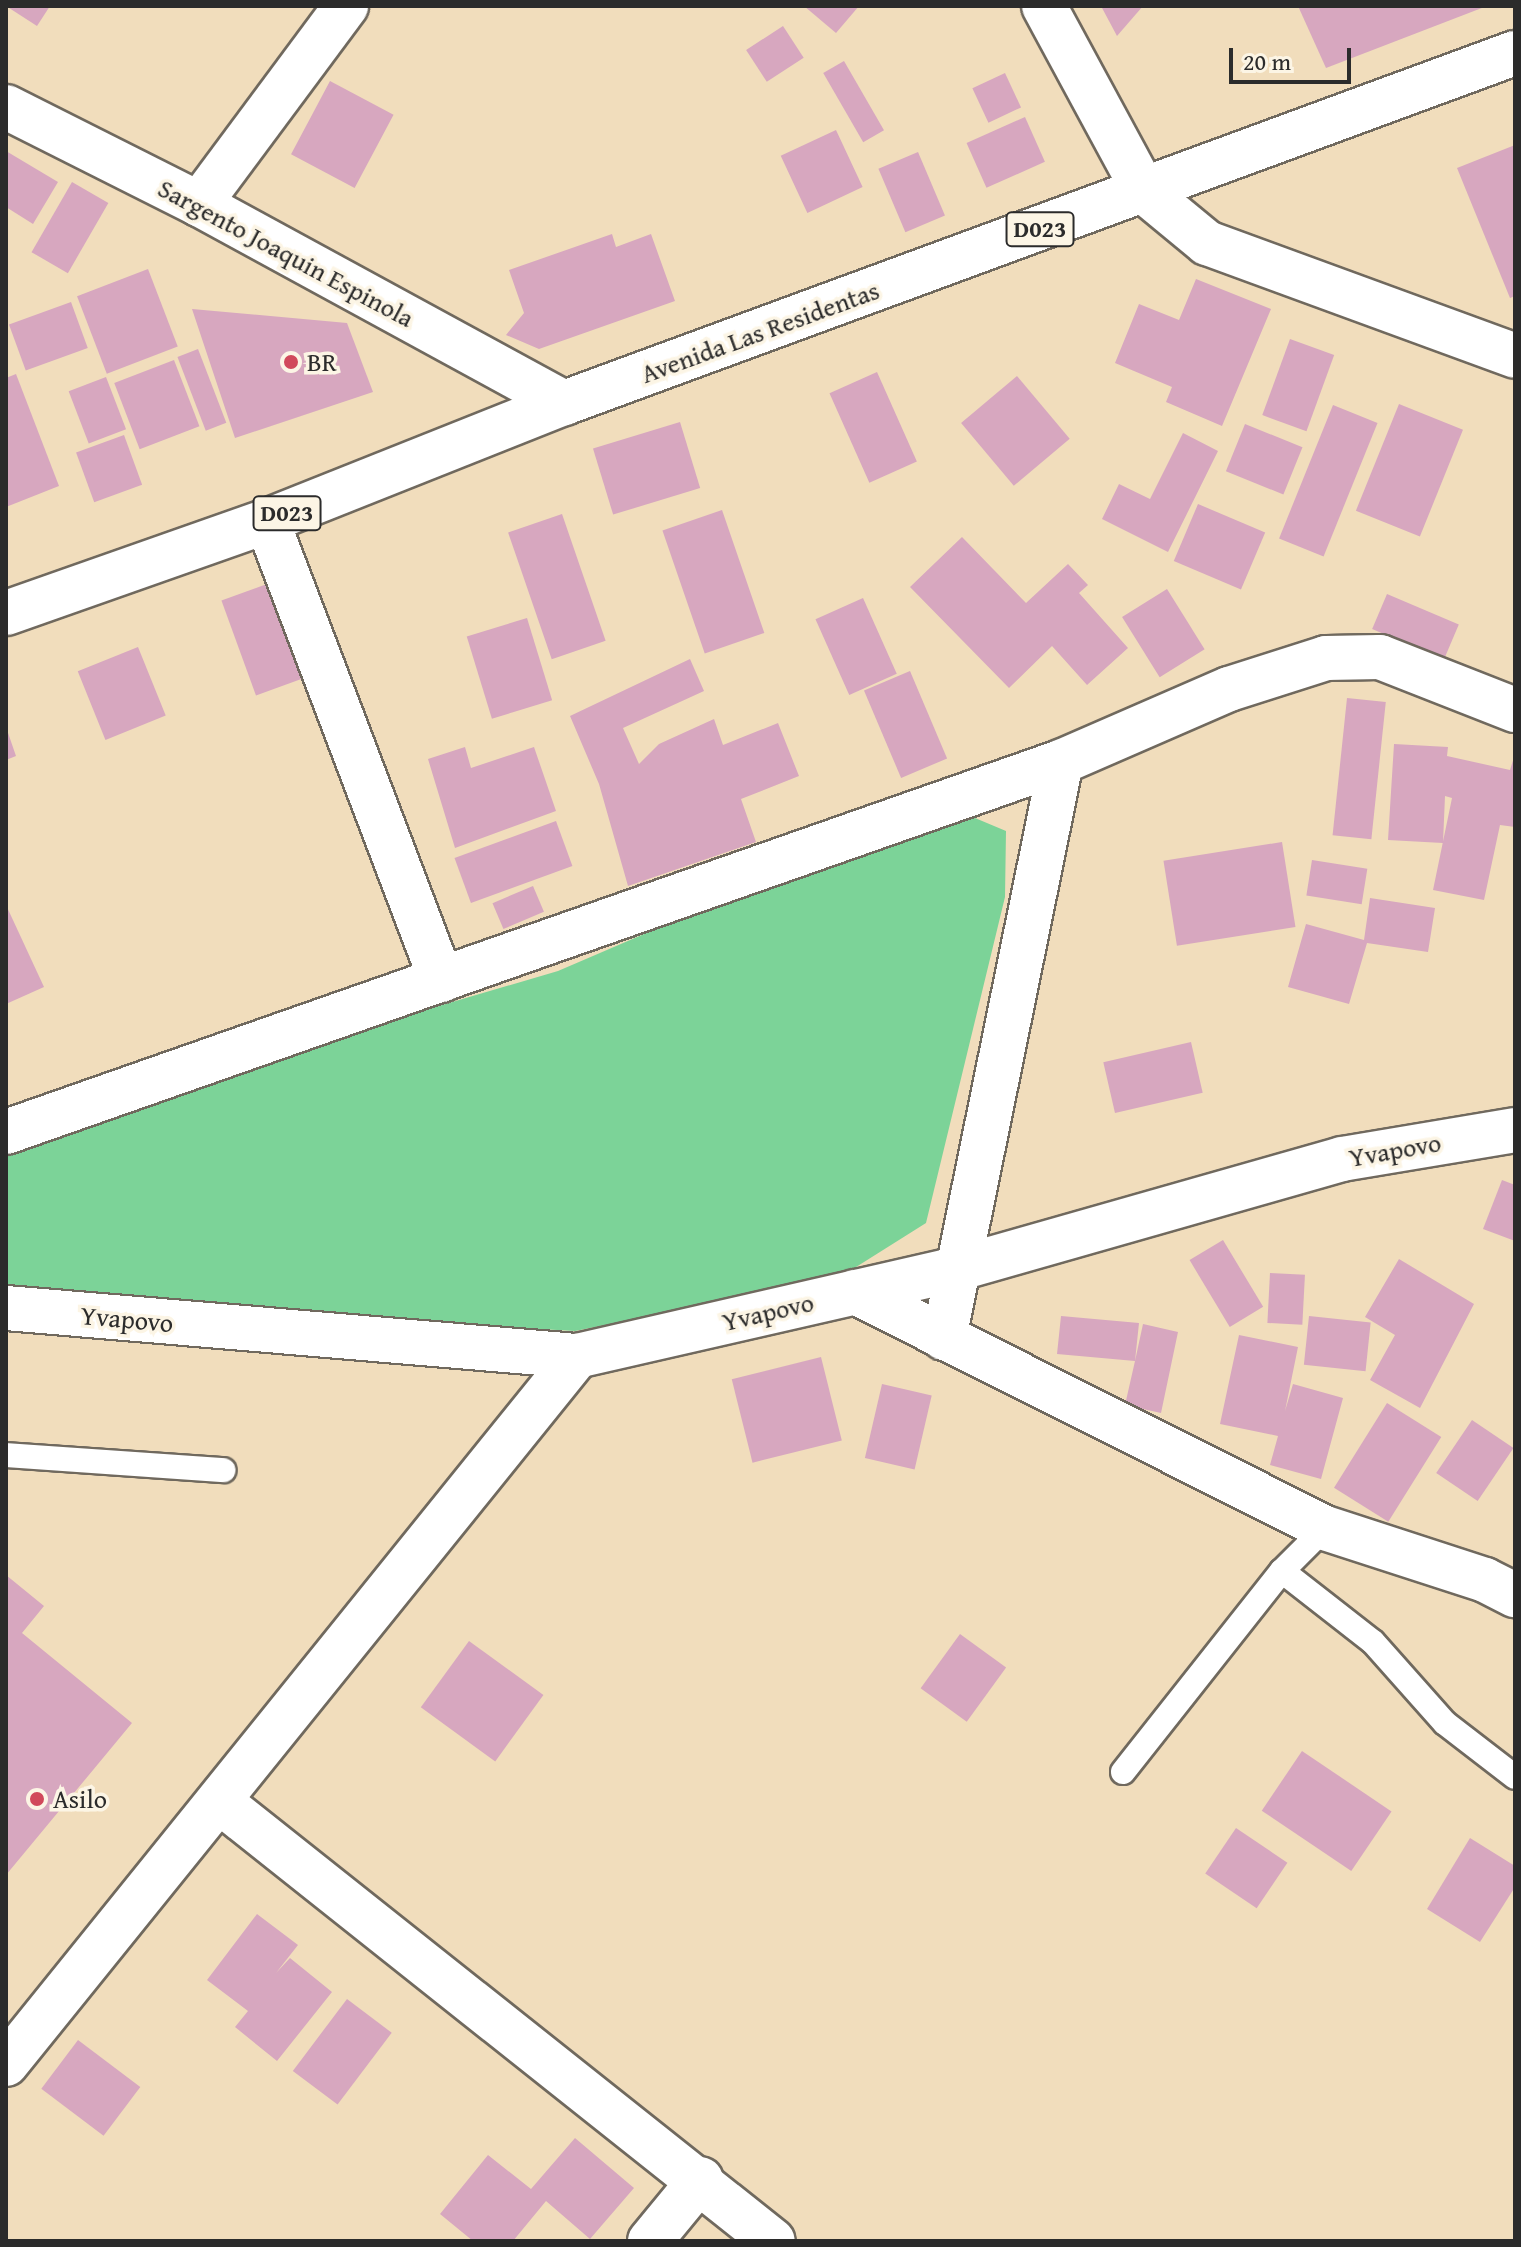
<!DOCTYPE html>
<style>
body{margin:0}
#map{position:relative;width:1521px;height:2247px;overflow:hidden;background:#f1ddbc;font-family:"Gentium Book Plus",serif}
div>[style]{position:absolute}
.green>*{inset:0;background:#7cd398}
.building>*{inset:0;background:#d7a7bf;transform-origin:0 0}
.roads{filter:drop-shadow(2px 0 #70695e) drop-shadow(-2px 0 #70695e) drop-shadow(0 2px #70695e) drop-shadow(0 -2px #70695e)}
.lane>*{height:24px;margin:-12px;padding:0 12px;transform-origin:12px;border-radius:12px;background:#fff}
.street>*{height:44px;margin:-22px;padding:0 22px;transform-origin:22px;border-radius:22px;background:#fff}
.secondary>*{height:44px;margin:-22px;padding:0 22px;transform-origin:22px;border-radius:22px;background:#fff}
.primary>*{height:44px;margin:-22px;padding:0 22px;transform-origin:22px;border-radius:22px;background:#fff}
.dots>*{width:22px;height:22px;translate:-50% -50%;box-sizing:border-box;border:4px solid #fcf5e5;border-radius:50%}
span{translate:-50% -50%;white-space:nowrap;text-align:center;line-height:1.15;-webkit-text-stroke:7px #fcf5e5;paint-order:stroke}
.shield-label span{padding:2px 6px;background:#fcf5e5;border:2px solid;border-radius:6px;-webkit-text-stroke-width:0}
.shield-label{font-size:24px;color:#2b2b2b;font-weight:700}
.street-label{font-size:26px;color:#2b2b2b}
.poi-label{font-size:26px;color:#2b2b2b}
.left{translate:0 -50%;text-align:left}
.frame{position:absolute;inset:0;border:8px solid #2b2b2b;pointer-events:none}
.scale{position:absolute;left:1229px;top:48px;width:122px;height:36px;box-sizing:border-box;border:4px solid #2b2b2b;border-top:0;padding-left:10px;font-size:24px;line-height:28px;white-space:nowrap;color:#2b2b2b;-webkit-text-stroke:6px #fcf5e5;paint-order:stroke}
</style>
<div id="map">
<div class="green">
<i style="clip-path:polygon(944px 805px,1006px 831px,1005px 897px,926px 1223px,837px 1279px,575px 1331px,6px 1299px,6px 1150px,126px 1098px,558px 971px)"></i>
</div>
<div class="building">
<i style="clip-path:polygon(6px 6px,50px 6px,37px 26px)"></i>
<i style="clip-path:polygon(804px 6px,859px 6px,836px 33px)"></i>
<i style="clip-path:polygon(1101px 6px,1143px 6px,1117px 36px)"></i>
<i style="clip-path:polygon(1298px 6px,1487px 6px,1326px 68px)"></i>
<i style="left:783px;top:26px;width:38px;height:44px;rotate:57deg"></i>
<i style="left:844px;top:61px;width:80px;height:24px;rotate:60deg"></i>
<i style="left:1005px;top:73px;width:38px;height:36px;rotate:65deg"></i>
<i style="left:330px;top:81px;width:72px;height:83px;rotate:28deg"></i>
<i style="left:1025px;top:117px;width:49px;height:64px;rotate:66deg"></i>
<i style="left:836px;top:130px;width:63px;height:61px;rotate:65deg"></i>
<i style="clip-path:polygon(1515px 145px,1515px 296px,1510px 298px,1457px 168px)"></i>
<i style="clip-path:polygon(6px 151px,58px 182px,33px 224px,6px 207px)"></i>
<i style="left:918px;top:152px;width:69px;height:43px;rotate:67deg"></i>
<i style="left:72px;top:182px;width:42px;height:81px;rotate:30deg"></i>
<i style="clip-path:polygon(612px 234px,616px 247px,651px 234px,675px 301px,539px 349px,506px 335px,524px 313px,509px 270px)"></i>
<i style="left:148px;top:269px;width:83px;height:76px;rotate:69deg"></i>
<i style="clip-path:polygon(1196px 279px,1271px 309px,1222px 426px,1166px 402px,1172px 387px,1115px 363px,1139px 304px,1179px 320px)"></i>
<i style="left:71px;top:302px;width:49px;height:66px;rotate:70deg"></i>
<i style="clip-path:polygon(192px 309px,347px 323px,373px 392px,235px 438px)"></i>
<i style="left:1290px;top:339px;width:47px;height:81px;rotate:20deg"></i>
<i style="left:198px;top:349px;width:79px;height:22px;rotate:69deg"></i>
<i style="left:174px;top:360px;width:71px;height:64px;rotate:69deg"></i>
<i style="left:877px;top:372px;width:98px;height:52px;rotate:66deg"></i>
<i style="clip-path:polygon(16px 374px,59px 486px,6px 507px,6px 378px)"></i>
<i style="left:1017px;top:376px;width:82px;height:73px;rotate:50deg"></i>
<i style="left:106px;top:377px;width:56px;height:40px;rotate:69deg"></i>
<i style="left:1399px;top:404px;width:69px;height:115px;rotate:22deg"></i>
<i style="left:1333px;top:405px;width:48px;height:144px;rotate:22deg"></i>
<i style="left:680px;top:422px;width:69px;height:91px;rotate:73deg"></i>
<i style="left:1245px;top:424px;width:62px;height:51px;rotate:22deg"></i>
<i style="clip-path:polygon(1183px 433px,1218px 451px,1168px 552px,1102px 519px,1119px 484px,1150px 499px)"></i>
<i style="left:124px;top:435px;width:53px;height:51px;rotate:70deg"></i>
<i style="left:1198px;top:504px;width:73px;height:62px;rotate:23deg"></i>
<i style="left:722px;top:510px;width:130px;height:63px;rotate:71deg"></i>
<i style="left:562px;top:514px;width:134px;height:57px;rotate:71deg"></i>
<i style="clip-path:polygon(962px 537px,1026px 603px,1068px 564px,1088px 585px,1079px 593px,1128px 648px,1087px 685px,1052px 646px,1009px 688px,910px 587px)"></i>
<i style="left:275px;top:581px;width:101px;height:57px;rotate:70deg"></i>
<i style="left:1167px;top:589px;width:71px;height:53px;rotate:58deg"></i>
<i style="left:1387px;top:594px;width:78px;height:38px;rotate:23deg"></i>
<i style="left:863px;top:598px;width:83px;height:52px;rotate:66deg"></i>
<i style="left:527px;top:618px;width:86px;height:63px;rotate:73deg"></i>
<i style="left:138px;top:647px;width:74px;height:65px;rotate:68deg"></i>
<i style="clip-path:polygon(690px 659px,704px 691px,623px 728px,639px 764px,659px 744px,714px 719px,723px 745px,778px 723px,799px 776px,741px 799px,756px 842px,628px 886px,599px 784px,570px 716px)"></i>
<i style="left:910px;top:671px;width:95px;height:50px;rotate:67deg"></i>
<i style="left:1347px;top:698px;width:39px;height:138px;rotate:6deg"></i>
<i style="clip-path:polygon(6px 727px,16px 756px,6px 760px)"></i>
<i style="clip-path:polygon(1394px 744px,1448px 747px,1447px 756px,1510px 770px,1515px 754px,1515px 827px,1500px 825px,1484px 900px,1433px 890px,1452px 798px,1445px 796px,1443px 843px,1388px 840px)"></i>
<i style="clip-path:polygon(465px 747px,471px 768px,534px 747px,556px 811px,455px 848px,428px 759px)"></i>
<i style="left:556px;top:821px;width:48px;height:108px;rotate:70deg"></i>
<i style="left:1282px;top:842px;width:86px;height:120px;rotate:81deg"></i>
<i style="left:1312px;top:860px;width:56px;height:36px;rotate:9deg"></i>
<i style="left:533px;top:886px;width:28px;height:44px;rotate:67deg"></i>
<i style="clip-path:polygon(1370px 898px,1435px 908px,1428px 952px,1367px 943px,1349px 1004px,1288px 987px,1306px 924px,1364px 940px)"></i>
<i style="clip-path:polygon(6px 905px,44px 987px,6px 1004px)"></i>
<i style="left:1191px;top:1042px;width:52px;height:90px;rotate:77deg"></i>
<i style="clip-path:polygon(1502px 1180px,1515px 1185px,1515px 1241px,1483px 1229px)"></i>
<i style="left:1223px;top:1240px;width:78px;height:39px;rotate:59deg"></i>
<i style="clip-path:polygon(1399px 1259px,1474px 1304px,1420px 1408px,1370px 1380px,1395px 1335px,1365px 1317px)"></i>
<i style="left:1270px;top:1273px;width:35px;height:50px;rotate:3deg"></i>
<i style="clip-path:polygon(1061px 1316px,1139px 1323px,1135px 1361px,1143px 1324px,1178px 1332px,1161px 1413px,1125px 1405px,1135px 1361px,1057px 1354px)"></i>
<i style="left:1309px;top:1316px;width:62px;height:49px;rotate:6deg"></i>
<i style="clip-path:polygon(1239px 1335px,1298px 1347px,1285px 1411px,1293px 1384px,1343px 1398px,1321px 1479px,1270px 1465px,1278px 1436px,1220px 1424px)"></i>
<i style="left:821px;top:1357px;width:86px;height:92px;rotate:76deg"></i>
<i style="left:882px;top:1384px;width:51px;height:76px;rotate:13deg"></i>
<i style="left:1387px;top:1403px;width:64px;height:100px;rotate:32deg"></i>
<i style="left:1472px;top:1420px;width:50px;height:64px;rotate:34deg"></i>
<i style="clip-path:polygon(6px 1575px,44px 1606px,22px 1633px,132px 1723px,6px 1875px)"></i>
<i style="left:960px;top:1634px;width:57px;height:67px;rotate:36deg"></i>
<i style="left:469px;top:1641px;width:92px;height:82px;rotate:36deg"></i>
<i style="left:1302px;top:1751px;width:108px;height:72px;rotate:34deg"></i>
<i style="left:1236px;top:1828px;width:62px;height:55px;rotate:34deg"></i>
<i style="clip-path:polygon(1470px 1838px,1515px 1866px,1515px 1887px,1480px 1942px,1427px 1909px)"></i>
<i style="clip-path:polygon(257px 1914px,298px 1945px,276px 1973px,290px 1958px,332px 1992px,277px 2061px,235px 2027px,248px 2011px,207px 1980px)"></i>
<i style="left:347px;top:1999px;width:56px;height:90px;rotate:37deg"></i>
<i style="left:78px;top:2040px;width:78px;height:61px;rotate:37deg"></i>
<i style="clip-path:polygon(575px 2138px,634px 2188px,590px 2239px,546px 2201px,513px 2241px,473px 2241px,440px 2214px,488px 2155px,531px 2189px)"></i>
</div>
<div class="roads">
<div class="lane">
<i style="left:6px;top:1455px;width:218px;rotate:4deg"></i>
<i style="left:1282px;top:1571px;width:115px;rotate:38deg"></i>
<i style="left:1373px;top:1642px;width:108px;rotate:48.4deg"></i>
<i style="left:1445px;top:1723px;width:88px;rotate:37.6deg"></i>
<i style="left:1123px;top:1772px;width:256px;rotate:-51.7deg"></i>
<i style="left:1282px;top:1571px;width:61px;rotate:-45deg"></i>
</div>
<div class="street">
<i style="left:1044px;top:6px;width:210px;rotate:61.6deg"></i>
<i style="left:1144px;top:191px;width:82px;rotate:39.5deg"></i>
<i style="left:1207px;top:243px;width:328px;rotate:20.1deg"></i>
<i style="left:199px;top:204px;width:247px;rotate:-53.4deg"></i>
<i style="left:267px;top:521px;width:491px;rotate:69.2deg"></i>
<i style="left:6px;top:1132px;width:1118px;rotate:-19.33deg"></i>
<i style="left:1061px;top:762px;width:183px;rotate:-23.5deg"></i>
<i style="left:1229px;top:689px;width:102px;rotate:-17.7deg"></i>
<i style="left:1326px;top:658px;width:54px;rotate:-1.1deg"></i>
<i style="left:1380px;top:657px;width:145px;rotate:21.4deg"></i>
<i style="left:855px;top:1292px;width:526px;rotate:26.66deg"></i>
<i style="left:1325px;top:1528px;width:168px;rotate:18deg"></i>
<i style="left:1485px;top:1580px;width:34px;rotate:27deg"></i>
<i style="left:6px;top:1308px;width:573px;rotate:4.81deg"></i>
<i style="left:577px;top:1356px;width:389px;rotate:-12.9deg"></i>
<i style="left:956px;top:1269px;width:401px;rotate:-15.9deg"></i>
<i style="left:1342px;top:1159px;width:175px;rotate:-9.5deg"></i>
<i style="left:944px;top:1338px;width:588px;rotate:-78.52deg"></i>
<i style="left:219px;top:1801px;width:707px;rotate:38.46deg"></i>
<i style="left:6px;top:2064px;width:910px;rotate:-51.11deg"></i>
<i style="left:650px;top:2241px;width:80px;rotate:-50.6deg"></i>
</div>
<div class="secondary">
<i style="left:6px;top:107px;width:216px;rotate:26.7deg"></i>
<i style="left:199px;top:204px;width:416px;rotate:28.6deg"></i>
</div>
<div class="primary">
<i style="left:6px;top:613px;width:277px;rotate:-19.4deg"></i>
<i style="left:267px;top:521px;width:320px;rotate:-21.7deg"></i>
<i style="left:564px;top:403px;width:1013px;rotate:-20.21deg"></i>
</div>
</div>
<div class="dots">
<i style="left:291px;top:362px;background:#d1495b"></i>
<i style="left:37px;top:1799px;background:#d1495b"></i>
</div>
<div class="shield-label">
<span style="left:1040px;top:229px">D023</span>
<span style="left:287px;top:513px">D023</span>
</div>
<div class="street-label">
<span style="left:286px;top:253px;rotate:28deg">Sargento Joaquin Espinola</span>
<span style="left:760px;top:332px;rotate:-20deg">Avenida Las Residentas</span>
<span style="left:1395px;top:1150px;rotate:-10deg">Yvapovo</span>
<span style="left:768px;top:1312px;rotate:-13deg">Yvapovo</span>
<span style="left:127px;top:1319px;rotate:5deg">Yvapovo</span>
</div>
<div class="poi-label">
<span class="left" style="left:307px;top:362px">BR</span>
<span class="left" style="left:53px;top:1799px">Asilo</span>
</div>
<div class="frame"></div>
<div class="scale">20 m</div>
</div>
